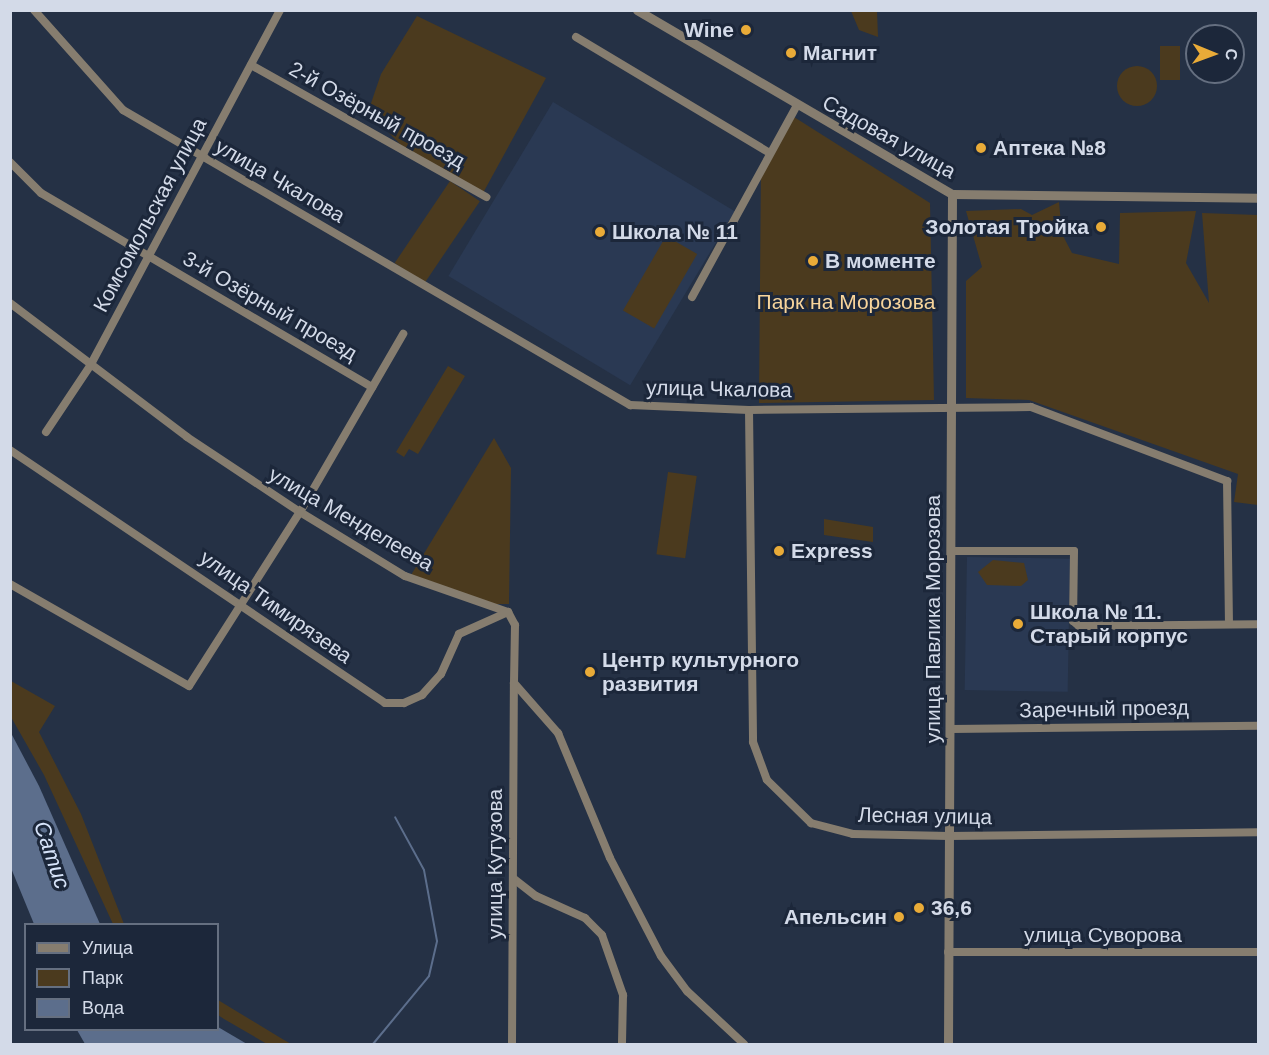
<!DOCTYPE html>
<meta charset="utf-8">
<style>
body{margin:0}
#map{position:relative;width:1269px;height:1055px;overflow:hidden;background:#253145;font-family:Helvetica,sans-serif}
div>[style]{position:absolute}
.built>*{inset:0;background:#2a3953;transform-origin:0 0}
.green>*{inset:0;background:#4b3a1e;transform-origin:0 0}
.round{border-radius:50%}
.water>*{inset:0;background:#5c6e8c}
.stream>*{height:2px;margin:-1px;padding:0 1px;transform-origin:1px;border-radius:1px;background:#5c6e8c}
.minor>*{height:8px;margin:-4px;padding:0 4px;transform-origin:4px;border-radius:4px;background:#867d6f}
.tertiary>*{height:9px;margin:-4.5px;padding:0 4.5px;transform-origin:4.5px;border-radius:4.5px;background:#867d6f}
.dots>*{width:16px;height:16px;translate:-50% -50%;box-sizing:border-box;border:3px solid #1c273a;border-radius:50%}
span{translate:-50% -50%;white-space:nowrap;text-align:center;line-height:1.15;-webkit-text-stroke:6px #1c273a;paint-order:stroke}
.poi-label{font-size:21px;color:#d3dae8;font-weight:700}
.right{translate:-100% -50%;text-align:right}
.left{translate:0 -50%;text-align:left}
.street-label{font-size:21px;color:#d3dae8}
.park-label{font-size:21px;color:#f7d49b}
.water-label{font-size:22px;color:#d7e4fa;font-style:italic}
.frame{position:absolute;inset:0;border:12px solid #d3dae8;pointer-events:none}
.legend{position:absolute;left:24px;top:923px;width:195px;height:108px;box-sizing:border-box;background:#1c273a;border:2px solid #656f80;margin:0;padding:8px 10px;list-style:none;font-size:18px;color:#d3dae8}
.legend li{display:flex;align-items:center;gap:12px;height:30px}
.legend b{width:30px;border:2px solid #656f80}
.north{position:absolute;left:1185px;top:24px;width:60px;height:60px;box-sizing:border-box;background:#1c273a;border:2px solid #656f80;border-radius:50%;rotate:91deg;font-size:16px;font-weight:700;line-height:24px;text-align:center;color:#d3dae8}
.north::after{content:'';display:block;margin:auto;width:21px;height:27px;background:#e9ab38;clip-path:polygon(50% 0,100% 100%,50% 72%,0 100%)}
</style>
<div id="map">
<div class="built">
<i style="left:553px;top:102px;width:212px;height:203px;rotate:31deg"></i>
<i style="left:967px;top:557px;width:103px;height:133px;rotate:1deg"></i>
</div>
<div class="green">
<i style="clip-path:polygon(851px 11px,877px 11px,878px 37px,859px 30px)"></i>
<i style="clip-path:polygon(417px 16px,546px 78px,483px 193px,401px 145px,368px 112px,381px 74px)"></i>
<i style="left:1160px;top:46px;width:20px;height:34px"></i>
<i class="round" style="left:1117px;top:66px;width:40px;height:40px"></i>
<i style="clip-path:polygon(794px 117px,930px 203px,934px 400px,759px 403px,761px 163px)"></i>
<i style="left:450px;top:181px;width:36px;height:99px;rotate:34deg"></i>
<i style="clip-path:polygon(1059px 202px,1062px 234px,1072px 253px,1119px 264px,1120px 213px,1196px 211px,1186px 263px,1209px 303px,1202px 213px,1258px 215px,1258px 505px,1234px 502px,1238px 474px,1029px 400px,966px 398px,966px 281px,982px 267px,966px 211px,1021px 209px,1032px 215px)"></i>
<i style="left:666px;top:236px;width:36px;height:86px;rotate:30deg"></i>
<i style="clip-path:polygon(448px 366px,465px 376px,418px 454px,409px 449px,404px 457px,396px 452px)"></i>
<i style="clip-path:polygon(494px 438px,511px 468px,509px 604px,482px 604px,411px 575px)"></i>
<i style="left:668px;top:472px;width:29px;height:83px;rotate:8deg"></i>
<i style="clip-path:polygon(824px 519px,873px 527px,873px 542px,824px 535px)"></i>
<i style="clip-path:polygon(993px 560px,1024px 563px,1028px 580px,1021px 586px,987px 585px,978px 572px)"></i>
<i style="clip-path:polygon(11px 681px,55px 706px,39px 732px,81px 814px,124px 924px,113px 924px,44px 775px,11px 717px)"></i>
<i style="clip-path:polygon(218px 1000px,279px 1037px,291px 1044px,267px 1044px,224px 1019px,218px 1015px)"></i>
</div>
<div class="water">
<i style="clip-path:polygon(11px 733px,39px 786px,100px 924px,34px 924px,11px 868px)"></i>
<i style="clip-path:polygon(218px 1027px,247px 1044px,85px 1044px,77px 1030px)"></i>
</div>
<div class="stream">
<i style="left:373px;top:1044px;width:88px;rotate:-50.5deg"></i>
<i style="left:429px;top:976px;width:36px;rotate:-77deg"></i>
<i style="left:437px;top:941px;width:72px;rotate:-100.4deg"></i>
<i style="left:424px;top:870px;width:60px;rotate:-118.7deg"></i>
</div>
<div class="minor">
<i style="left:34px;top:10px;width:134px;rotate:48.3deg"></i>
<i style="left:123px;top:110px;width:587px;rotate:30.19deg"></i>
<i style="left:630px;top:405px;width:119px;rotate:2.4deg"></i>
<i style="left:749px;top:410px;width:282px;rotate:-0.6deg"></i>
<i style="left:1031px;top:407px;width:210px;rotate:20.7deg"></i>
<i style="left:1227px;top:481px;width:143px;rotate:89.2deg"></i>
<i style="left:576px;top:37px;width:226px;rotate:30.9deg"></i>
<i style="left:251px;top:65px;width:270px;rotate:29.3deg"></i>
<i style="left:10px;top:162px;width:44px;rotate:45deg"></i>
<i style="left:41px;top:193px;width:384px;rotate:30.4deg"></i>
<i style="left:692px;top:297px;width:219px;rotate:-61.3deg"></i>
<i style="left:10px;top:303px;width:222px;rotate:37.1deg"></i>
<i style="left:187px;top:437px;width:136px;rotate:33.6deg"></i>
<i style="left:300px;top:512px;width:123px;rotate:31.4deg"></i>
<i style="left:405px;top:576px;width:109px;rotate:19.3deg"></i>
<i style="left:508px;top:612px;width:15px;rotate:62deg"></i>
<i style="left:515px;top:625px;width:58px;rotate:91deg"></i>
<i style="left:514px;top:683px;width:67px;rotate:48.7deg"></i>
<i style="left:558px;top:733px;width:135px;rotate:67.4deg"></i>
<i style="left:610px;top:858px;width:110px;rotate:62.5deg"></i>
<i style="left:661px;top:956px;width:44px;rotate:53.4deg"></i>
<i style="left:687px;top:991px;width:78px;rotate:42.9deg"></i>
<i style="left:749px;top:410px;width:332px;rotate:89.3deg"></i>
<i style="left:753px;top:742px;width:40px;rotate:69.8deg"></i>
<i style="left:767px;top:780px;width:62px;rotate:44.3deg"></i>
<i style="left:811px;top:823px;width:43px;rotate:14.7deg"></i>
<i style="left:853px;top:834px;width:96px;rotate:1.2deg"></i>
<i style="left:949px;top:836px;width:309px;rotate:-0.7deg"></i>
<i style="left:46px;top:432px;width:79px;rotate:-56.3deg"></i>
<i style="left:90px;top:366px;width:404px;rotate:-61.9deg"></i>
<i style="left:10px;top:450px;width:452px;rotate:34deg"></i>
<i style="left:385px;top:703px;width:19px"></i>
<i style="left:404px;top:703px;width:20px;rotate:-24deg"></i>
<i style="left:422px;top:695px;width:28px;rotate:-48deg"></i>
<i style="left:441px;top:674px;width:44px;rotate:-65.8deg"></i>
<i style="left:459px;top:634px;width:54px;rotate:-24.2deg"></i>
<i style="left:953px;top:551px;width:121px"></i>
<i style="left:1074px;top:551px;width:70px;rotate:90.8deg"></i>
<i style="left:1073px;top:621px;width:8px;rotate:40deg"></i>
<i style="left:1079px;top:626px;width:179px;rotate:-0.6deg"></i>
<i style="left:10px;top:584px;width:206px;rotate:29.7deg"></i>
<i style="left:189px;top:686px;width:206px;rotate:-57.5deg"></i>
<i style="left:300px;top:512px;width:206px;rotate:-59.9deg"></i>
<i style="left:951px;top:729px;width:307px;rotate:-0.6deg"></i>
<i style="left:514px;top:879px;width:28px;rotate:38deg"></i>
<i style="left:536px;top:896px;width:54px;rotate:24.2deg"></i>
<i style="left:585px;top:918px;width:24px;rotate:45deg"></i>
<i style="left:602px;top:935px;width:64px;rotate:70.7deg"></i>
<i style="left:623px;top:995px;width:49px;rotate:91.2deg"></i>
<i style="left:948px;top:952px;width:310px"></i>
<i style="left:512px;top:1044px;width:361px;rotate:-89.7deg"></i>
</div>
<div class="tertiary">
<i style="left:637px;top:10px;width:365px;rotate:30.3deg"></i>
<i style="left:952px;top:194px;width:306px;rotate:0.7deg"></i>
<i style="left:948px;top:1044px;width:850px;rotate:-89.73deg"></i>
</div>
<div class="dots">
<i style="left:746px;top:30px;background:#e9ab38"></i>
<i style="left:791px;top:53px;background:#e9ab38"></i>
<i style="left:981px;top:148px;background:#e9ab38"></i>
<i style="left:1101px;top:227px;background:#e9ab38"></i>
<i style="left:600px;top:232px;background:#e9ab38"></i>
<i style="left:813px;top:261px;background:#e9ab38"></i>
<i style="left:779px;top:551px;background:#e9ab38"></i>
<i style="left:1018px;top:624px;background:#e9ab38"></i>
<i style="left:590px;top:672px;background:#e9ab38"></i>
<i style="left:919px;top:908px;background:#e9ab38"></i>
<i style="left:899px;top:917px;background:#e9ab38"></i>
</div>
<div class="poi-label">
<span class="right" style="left:734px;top:30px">Wine</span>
<span class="left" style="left:803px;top:53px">Магнит</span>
<span class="left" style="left:993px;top:148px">Аптека №8</span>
<span class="right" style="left:1089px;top:227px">Золотая Тройка</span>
<span class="left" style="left:612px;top:232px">Школа № 11</span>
<span class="left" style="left:825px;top:261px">В моменте</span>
<span class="left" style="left:791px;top:551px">Express</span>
<span class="left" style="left:1030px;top:624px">Школа № 11.<br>Старый корпус</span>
<span class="left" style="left:602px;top:672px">Центр культурного<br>развития</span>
<span class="left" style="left:931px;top:908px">36,6</span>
<span class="right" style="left:887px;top:917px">Апельсин</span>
</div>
<div class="street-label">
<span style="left:377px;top:115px;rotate:29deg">2-й Озёрный проезд</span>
<span style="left:889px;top:137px;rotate:29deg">Садовая улица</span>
<span style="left:280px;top:181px;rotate:30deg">улица Чкалова</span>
<span style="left:150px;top:215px;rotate:-62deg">Комсомольская улица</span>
<span style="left:270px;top:306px;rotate:30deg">3-й Озёрный проезд</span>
<span style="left:719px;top:389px;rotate:1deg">улица Чкалова</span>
<span style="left:351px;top:519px;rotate:30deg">улица Менделеева</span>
<span style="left:276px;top:607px;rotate:35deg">улица Тимирязева</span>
<span style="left:933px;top:619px;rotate:-90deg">улица Павлика Морозова</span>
<span style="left:1104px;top:709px;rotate:-1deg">Заречный проезд</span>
<span style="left:925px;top:816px;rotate:1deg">Лесная улица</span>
<span style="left:495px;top:864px;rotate:-90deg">улица Кутузова</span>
<span style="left:1103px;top:935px">улица Суворова</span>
</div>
<div class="park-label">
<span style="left:846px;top:302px">Парк на Морозова</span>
</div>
<div class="water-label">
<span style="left:52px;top:855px;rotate:71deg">Сатис</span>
</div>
<div class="frame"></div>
<ul class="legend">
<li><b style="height:8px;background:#867d6f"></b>Улица</li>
<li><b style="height:16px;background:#4b3a1e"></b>Парк</li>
<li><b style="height:16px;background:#5c6e8c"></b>Вода</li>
</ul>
<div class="north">С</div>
</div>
